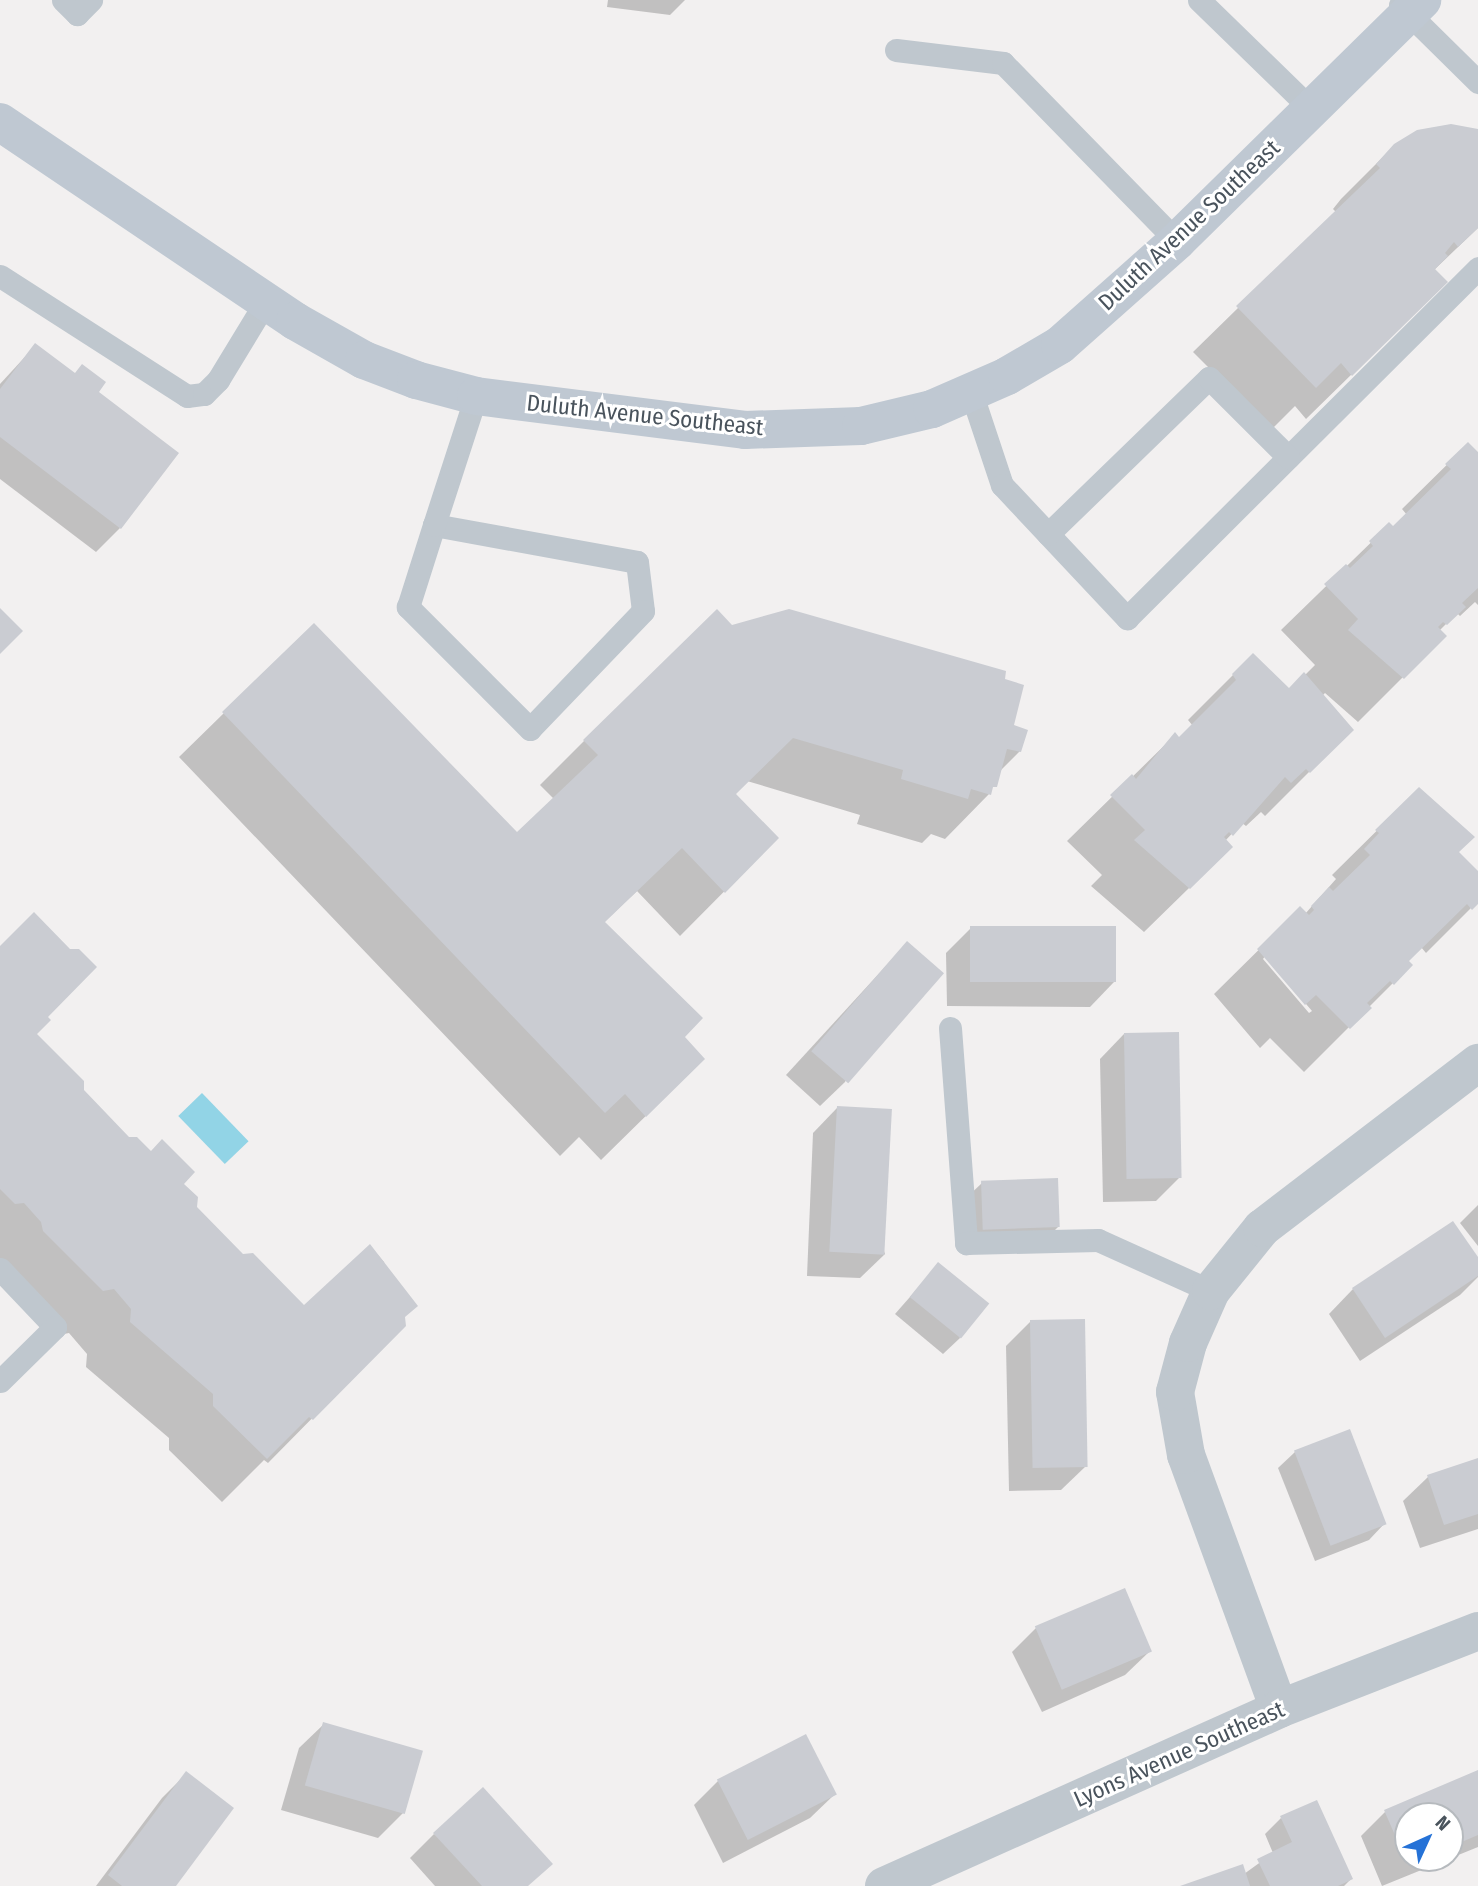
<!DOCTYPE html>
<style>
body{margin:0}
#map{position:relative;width:1478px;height:1886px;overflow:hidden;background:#f2f0f0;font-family:"Fira Sans Condensed",sans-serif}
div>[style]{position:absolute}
.water>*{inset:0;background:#92d4e6;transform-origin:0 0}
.shadow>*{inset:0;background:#0003}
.building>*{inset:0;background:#caccd2;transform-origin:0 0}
.lane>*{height:23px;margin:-11.5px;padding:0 11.5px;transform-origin:11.5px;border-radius:11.5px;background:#bfc7ce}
.street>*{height:38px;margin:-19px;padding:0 19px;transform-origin:19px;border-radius:19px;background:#bfc7ce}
.secondary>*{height:38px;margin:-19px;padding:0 19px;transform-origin:19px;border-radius:19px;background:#bfc8d2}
span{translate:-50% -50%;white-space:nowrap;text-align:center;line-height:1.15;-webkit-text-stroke:6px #fff;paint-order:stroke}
.street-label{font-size:23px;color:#49535c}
.north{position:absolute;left:1394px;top:1802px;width:70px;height:70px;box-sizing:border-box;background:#fff;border:2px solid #b6babe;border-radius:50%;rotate:45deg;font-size:19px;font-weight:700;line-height:28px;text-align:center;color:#49535c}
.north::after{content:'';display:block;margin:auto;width:24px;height:32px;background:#2572d7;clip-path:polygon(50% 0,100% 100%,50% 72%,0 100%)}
</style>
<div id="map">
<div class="water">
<i style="left:202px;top:1093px;width:67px;height:33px;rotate:46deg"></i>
</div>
<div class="shadow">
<i style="clip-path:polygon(608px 0,685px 0,670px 15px,607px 7px)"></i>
<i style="clip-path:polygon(1478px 131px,1478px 228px,1434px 270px,1401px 326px,1306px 419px,1295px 406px,1271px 430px,1193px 352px,1336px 212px,1333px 209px,1341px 199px,1386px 154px)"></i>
<i style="clip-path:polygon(35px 346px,97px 392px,120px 528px,96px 552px,0 479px,0 384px)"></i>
<i style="clip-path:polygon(1468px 444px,1478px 455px,1478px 605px,1475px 602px,1460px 616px,1457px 613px,1439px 631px,1444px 636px,1358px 722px,1325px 693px,1320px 698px,1351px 730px,1265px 816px,1261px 812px,1246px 826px,1242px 823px,1225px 841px,1231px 847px,1144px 932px,1091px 886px,1102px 875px,1067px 841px,1175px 735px,1179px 739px,1193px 726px,1188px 720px,1253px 655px,1289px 690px,1305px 675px,1315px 665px,1281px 630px,1389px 525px,1393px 529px,1407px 515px,1402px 509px)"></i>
<i style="clip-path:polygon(732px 627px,1003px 681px,1020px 751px,1000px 771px,989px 794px,945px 839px,931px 834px,922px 843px,857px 824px,860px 815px,747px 781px,734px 794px,777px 838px,680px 936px,637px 891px,603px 923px,682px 1037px,659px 1103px,601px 1160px,579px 1137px,560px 1156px,179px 757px,224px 713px,517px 835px,554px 799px,540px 785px,584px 741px)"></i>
<i style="clip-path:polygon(evenodd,1419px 789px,1457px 852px,1478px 874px,1478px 901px,1426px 953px,1421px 947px,1407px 961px,1411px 965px,1304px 1072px,1270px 1038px,1260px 1048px,1214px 994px,1300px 909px,1305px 914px,1336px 879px,1332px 875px,1419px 789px,1265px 956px,1312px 1011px,1309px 1013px,1263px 959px,1265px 956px)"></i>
<i style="clip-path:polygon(971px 928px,1114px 982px,1090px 1007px,947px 1006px,946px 953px)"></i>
<i style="clip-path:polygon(907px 943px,845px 1082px,820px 1106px,786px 1075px)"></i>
<i style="clip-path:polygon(0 948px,45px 1017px,35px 1034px,82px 1090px,128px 1139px,182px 1184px,196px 1208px,242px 1256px,304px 1307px,370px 1246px,384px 1262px,404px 1325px,268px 1463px,264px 1460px,222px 1502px,169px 1450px,169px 1438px,86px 1367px,87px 1354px,69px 1333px,59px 1335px,0 1277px)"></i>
<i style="clip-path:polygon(1124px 1034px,1180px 1177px,1156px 1201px,1103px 1202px,1100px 1059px)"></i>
<i style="clip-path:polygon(837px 1108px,885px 1254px,860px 1278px,807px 1276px,813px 1133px)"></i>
<i style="clip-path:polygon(982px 1183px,1058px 1227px,1042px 1243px,968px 1247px,965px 1199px)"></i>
<i style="clip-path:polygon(1478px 1205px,1478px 1246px,1460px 1223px)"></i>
<i style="clip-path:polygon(1478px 1260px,1478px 1277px,1460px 1295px,1360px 1361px,1329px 1314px,1353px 1289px)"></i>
<i style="clip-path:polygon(938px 1265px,960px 1338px,943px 1354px,895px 1314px)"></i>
<i style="clip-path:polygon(1031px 1321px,1086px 1466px,1061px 1490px,1009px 1491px,1006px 1346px)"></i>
<i style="clip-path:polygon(1295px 1452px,1385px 1523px,1369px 1540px,1315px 1561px,1278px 1468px)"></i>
<i style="clip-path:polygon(1478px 1459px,1478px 1529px,1420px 1548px,1403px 1501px,1428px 1477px)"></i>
<i style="clip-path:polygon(1036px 1628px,1150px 1651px,1125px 1675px,1042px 1712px,1012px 1652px)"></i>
<i style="clip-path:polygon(324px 1724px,403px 1813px,378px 1838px,281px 1810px,299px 1748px)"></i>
<i style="clip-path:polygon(evenodd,1478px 1772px,1478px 1847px,1382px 1886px,1361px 1836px,1385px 1812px,1478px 1772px,1408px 1816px,1450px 1816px,1450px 1858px,1408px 1858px,1408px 1816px)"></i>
<i style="clip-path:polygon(186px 1774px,174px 1886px,96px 1886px,162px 1798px)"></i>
<i style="clip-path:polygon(718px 1781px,835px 1794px,810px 1818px,723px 1863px,694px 1805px)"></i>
<i style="clip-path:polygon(1281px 1818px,1351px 1879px,1344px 1886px,1184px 1886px,1244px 1874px,1273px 1853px,1265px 1834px)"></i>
<i style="clip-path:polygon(434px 1834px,528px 1886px,435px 1886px,410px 1858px)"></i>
</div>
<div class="building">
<i style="clip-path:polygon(1451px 124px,1478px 129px,1478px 228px,1458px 247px,1454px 242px,1445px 253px,1448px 256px,1435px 269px,1448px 282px,1352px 376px,1341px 363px,1316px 388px,1236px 306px,1380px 168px,1376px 164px,1394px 144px,1417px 130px)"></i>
<i style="clip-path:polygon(35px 343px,75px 373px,82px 364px,106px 382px,99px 392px,179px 453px,121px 529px,0 437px,0 389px)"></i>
<i style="clip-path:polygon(1468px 442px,1478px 452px,1478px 588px,1462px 603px,1466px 607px,1447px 625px,1443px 622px,1438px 627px,1447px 636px,1404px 679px,1348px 630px,1358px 619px,1324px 584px,1346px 564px,1350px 568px,1373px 546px,1369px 541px,1389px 522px,1393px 526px,1451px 469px,1445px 464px)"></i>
<i style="clip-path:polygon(0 608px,23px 631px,0 654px)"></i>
<i style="clip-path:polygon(717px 609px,732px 625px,789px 609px,1006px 671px,1005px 679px,1024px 685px,1014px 725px,1028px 730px,1021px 752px,1007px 749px,997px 787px,993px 787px,991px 795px,971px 789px,968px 799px,901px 779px,903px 770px,793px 738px,736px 794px,779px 838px,725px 893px,682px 848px,605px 922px,703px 1018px,685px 1037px,705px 1059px,646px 1117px,625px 1094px,605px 1113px,222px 712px,314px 623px,517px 832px,598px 755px,583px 740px)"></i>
<i style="clip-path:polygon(1253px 653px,1289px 688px,1304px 672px,1354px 730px,1310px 773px,1306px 769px,1291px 783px,1285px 777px,1233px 836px,1229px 832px,1224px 837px,1233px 847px,1190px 889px,1134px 840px,1145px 830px,1110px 795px,1132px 774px,1136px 779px,1175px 732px,1179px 737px,1236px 680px,1232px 674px)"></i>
<i style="clip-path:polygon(1419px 787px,1475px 837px,1459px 852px,1478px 871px,1478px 904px,1472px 910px,1467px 904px,1409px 961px,1413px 965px,1394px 985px,1390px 981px,1367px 1003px,1372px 1008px,1350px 1029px,1316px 995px,1305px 1005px,1257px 949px,1300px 906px,1309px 915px,1314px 910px,1311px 906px,1329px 887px,1333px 891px,1370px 855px,1364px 849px,1379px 833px,1375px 830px)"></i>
<i style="clip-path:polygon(34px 912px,70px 949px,79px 949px,97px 967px,48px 1017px,51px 1020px,37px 1034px,84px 1081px,84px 1090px,129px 1137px,137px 1137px,151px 1151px,162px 1139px,195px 1172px,184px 1184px,198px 1197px,197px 1207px,243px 1254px,253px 1253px,304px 1305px,370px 1244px,418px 1306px,405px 1317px,406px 1326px,313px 1420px,309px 1417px,267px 1459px,213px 1406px,213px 1394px,130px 1322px,131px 1309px,114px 1289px,103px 1291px,43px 1231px,41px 1222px,24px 1203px,15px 1204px,0 1189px,0 946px)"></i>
<i style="left:970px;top:926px;width:146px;height:56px"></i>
<i style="left:907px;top:941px;width:49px;height:146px;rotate:41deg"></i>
<i style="left:1179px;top:1032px;width:146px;height:55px;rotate:89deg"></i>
<i style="left:837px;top:1106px;width:55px;height:146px;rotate:3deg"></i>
<i style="left:1058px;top:1178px;width:49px;height:77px;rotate:88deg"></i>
<i style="clip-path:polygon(1453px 1221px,1478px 1257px,1478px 1276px,1385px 1338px,1352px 1288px)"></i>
<i style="left:938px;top:1262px;width:66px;height:45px;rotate:39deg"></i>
<i style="left:1085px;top:1319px;width:148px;height:55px;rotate:89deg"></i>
<i style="left:1350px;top:1429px;width:102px;height:60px;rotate:69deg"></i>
<i style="clip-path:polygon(1478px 1458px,1478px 1514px,1444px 1525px,1427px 1475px)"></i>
<i style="left:1125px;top:1588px;width:69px;height:98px;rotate:67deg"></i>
<i style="left:323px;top:1722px;width:104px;height:66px;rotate:16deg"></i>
<i style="left:806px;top:1734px;width:68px;height:100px;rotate:63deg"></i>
<i style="clip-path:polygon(1478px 1770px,1478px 1835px,1450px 1847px,1450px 1816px,1408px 1816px,1408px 1858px,1425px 1858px,1408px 1865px,1384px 1810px)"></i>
<i style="clip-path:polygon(186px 1771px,234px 1808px,176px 1886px,122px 1886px,108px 1875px)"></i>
<i style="clip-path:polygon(483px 1787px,553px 1864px,528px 1886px,482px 1886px,433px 1833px)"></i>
<i style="clip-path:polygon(1317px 1800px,1353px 1879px,1338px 1886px,1270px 1886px,1257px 1859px,1292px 1842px,1280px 1816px)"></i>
<i style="clip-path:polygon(1243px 1864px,1250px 1886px,1180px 1886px)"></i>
</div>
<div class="lane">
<i style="left:63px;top:0;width:20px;rotate:45deg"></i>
<i style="left:77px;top:14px;width:20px;rotate:-45deg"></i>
<i style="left:1199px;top:0;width:156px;rotate:44.2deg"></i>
<i style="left:1400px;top:5px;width:110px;rotate:44.6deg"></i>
<i style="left:896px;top:50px;width:108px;rotate:6.9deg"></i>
<i style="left:1003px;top:63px;width:249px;rotate:45.7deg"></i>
<i style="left:0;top:276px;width:222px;rotate:32.7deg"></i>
<i style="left:187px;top:396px;width:17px;rotate:-7deg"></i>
<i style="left:204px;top:394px;width:20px;rotate:-45deg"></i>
<i style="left:218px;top:380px;width:92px;rotate:-58.7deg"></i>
<i style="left:971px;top:392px;width:98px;rotate:71.6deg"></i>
<i style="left:1002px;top:485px;width:183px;rotate:46.8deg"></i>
<i style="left:1127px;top:618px;width:496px;rotate:-44.9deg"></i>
<i style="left:434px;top:525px;width:206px;rotate:10.3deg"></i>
<i style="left:637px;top:562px;width:49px;rotate:83deg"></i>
<i style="left:643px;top:611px;width:163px;rotate:133.8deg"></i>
<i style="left:530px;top:729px;width:173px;rotate:-135deg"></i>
<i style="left:408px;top:607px;width:86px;rotate:-72.4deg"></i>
<i style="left:434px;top:525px;width:136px;rotate:-72deg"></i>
<i style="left:1048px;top:534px;width:224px;rotate:-44.1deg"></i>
<i style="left:1209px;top:378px;width:112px;rotate:45deg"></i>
<i style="left:950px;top:1028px;width:216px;rotate:85.7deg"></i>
<i style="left:966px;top:1243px;width:132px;rotate:-1.3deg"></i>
<i style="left:1098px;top:1240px;width:124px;rotate:24.3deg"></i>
<i style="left:0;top:1269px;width:80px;rotate:46.5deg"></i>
<i style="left:55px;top:1327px;width:77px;rotate:135.5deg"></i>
</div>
<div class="street">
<i style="left:1279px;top:1709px;width:270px;rotate:-110.1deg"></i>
<i style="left:1186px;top:1455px;width:64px;rotate:-99.9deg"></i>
<i style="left:1175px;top:1392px;width:51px;rotate:-75.1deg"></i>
<i style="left:1188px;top:1343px;width:57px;rotate:-66.1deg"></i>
<i style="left:1211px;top:1291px;width:81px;rotate:-51deg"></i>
<i style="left:1262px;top:1228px;width:272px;rotate:-37.4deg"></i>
<i style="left:884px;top:1886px;width:433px;rotate:-24.1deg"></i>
<i style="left:1279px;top:1709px;width:214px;rotate:-21.4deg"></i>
</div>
<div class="secondary">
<i style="left:0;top:122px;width:356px;rotate:34deg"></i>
<i style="left:295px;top:321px;width:79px;rotate:29.5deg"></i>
<i style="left:364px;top:360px;width:56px;rotate:21deg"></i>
<i style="left:416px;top:380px;width:62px;rotate:14.9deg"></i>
<i style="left:476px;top:396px;width:271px;rotate:7.2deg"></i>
<i style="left:745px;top:430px;width:116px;rotate:-2deg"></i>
<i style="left:861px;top:426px;width:73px;rotate:-13.5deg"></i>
<i style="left:932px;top:409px;width:82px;rotate:-23.7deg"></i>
<i style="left:1007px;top:376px;width:61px;rotate:-30.3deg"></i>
<i style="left:1060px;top:345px;width:157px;rotate:-41.6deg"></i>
<i style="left:1177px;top:241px;width:344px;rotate:-44.5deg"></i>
</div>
<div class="street-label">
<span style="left:1189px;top:225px;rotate:-43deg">Duluth Avenue Southeast</span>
<span style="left:645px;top:415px;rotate:6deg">Duluth Avenue Southeast</span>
<span style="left:1179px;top:1754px;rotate:-24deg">Lyons Avenue Southeast</span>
</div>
<div class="north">N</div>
</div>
